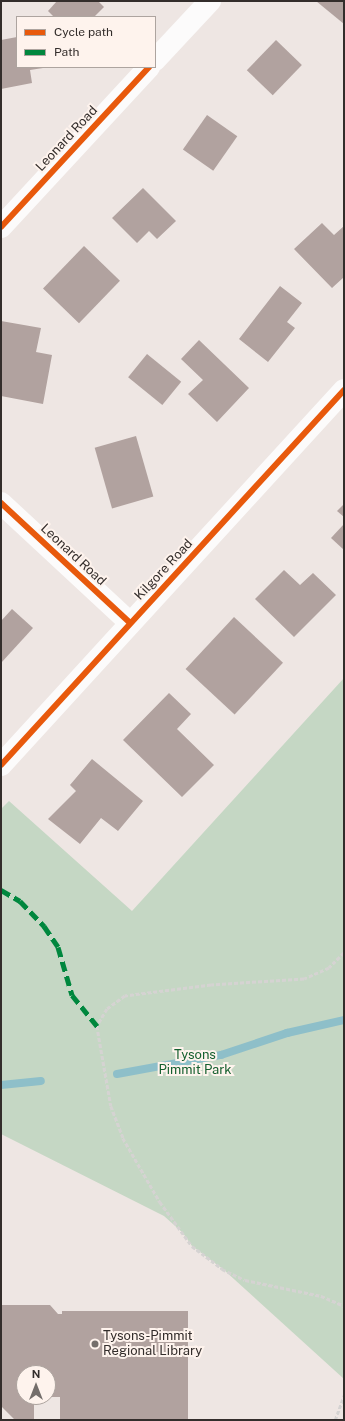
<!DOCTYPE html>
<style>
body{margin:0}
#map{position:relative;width:345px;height:1421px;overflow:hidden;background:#eee6e3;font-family:"Public Sans",sans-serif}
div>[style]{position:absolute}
.green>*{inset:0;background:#c5d7c4}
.stream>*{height:8px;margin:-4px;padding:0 4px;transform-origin:4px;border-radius:4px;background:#8ebfc9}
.building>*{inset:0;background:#b1a29f;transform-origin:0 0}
.path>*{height:2.5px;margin-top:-1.25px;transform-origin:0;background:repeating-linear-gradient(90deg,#d5d3d2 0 4px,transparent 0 6px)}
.minor>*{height:22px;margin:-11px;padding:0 11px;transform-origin:11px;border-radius:11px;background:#fcfbfb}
.quiet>*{height:5px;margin-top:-2.5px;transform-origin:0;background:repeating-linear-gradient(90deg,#00873e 0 10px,transparent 0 15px)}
.cycleway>*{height:6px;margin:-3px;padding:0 3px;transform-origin:3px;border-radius:3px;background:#e8590c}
.dots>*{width:11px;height:11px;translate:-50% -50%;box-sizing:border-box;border:2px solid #fef3ed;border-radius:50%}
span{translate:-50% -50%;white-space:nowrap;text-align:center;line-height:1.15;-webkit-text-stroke:4px #fef3ed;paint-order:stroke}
.street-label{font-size:13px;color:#332d2b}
.park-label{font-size:13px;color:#145f2e}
.poi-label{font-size:13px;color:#332d2b}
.left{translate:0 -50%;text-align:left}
.frame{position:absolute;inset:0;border:2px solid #332d2b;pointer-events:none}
.legend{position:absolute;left:16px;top:16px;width:140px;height:52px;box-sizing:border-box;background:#fef3ed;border:1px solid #ada49f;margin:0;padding:5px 7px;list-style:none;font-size:12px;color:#332d2b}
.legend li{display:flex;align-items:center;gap:8px;height:20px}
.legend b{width:20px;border:1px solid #ada49f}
.north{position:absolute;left:16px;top:1365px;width:40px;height:40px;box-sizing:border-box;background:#fef3ed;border:1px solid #ada49f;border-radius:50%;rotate:0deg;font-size:11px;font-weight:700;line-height:16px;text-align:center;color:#332d2b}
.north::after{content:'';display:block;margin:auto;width:14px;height:18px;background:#746e6b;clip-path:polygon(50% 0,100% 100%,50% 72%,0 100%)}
</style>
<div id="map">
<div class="green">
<i style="clip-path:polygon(344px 678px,344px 1379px,224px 1270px,192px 1246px,183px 1233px,164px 1216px,1px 1134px,1px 809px,9px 801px,132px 911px)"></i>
</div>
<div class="stream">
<i style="left:117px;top:1074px;width:106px;rotate:-10.4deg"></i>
<i style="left:221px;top:1055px;width:70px;rotate:-18.4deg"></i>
<i style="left:287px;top:1033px;width:58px;rotate:-12.8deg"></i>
<i style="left:1px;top:1085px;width:40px;rotate:-5.7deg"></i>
</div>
<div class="building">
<i style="clip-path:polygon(57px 1px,98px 1px,104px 7px,94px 17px,54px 17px,48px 11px)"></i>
<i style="clip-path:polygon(316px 1px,344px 1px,344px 24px)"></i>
<i style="clip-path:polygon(17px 37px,17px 67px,43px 68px,30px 70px,32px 83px,1px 89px,1px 40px)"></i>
<i style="left:276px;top:40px;width:36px;height:42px;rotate:44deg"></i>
<i style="left:207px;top:115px;width:37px;height:42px;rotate:35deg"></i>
<i style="clip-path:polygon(143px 188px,176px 221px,157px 239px,149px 231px,137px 243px,112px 218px)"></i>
<i style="clip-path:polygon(322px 223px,334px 235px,344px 226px,344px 277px,332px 288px,294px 249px)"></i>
<i style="left:84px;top:246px;width:50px;height:59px;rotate:44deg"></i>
<i style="clip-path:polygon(280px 286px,302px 303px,287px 322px,295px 328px,268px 362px,239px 339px)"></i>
<i style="clip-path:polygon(1px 321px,41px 328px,36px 352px,52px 355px,43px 404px,1px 396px)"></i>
<i style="clip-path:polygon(199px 340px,249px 388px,217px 422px,188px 394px,203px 380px,181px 359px)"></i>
<i style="left:147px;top:354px;width:44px;height:30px;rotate:39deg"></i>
<i style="left:136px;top:436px;width:63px;height:43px;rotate:74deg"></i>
<i style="clip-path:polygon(344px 504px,344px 517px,337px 511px)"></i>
<i style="clip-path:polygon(344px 524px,344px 550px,331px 538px)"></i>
<i style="clip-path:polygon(284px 570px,300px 585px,313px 573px,336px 595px,294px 637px,255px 599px)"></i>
<i style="clip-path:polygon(12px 609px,33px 628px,1px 663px,1px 621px)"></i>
<i style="left:234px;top:617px;width:67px;height:71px;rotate:43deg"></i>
<i style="clip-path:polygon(169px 693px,191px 714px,177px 729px,214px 765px,182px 797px,123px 740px)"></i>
<i style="clip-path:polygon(92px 759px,143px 801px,118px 831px,101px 818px,80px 844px,48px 819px,76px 791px,70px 785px)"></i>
<i style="clip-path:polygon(1px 1305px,50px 1305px,58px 1314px,62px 1314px,62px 1311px,188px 1311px,188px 1420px,60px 1420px,60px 1397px,48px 1397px,48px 1373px,24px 1373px,24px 1397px,34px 1397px,34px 1420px,15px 1420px,1px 1406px)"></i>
</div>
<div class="path">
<i style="left:344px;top:953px;width:21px;rotate:135deg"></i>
<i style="left:329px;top:968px;width:27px;rotate:156deg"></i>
<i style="left:304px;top:979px;width:93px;rotate:176.3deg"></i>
<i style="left:211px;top:985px;width:87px;rotate:172.7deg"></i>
<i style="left:125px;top:996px;width:22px;rotate:144deg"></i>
<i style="left:107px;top:1009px;width:20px;rotate:120deg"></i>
<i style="left:97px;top:1026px;width:81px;rotate:80.1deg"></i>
<i style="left:111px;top:1106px;width:34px;rotate:69deg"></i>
<i style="left:123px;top:1138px;width:74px;rotate:60deg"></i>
<i style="left:160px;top:1202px;width:54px;rotate:54deg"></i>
<i style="left:192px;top:1246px;width:38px;rotate:37deg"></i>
<i style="left:222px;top:1269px;width:25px;rotate:26deg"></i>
<i style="left:245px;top:1280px;width:78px;rotate:11.9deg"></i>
<i style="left:321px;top:1296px;width:25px;rotate:23deg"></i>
<i style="left:335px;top:1420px;width:27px;rotate:-70deg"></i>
</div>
<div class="minor">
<i style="left:155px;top:60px;width:81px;rotate:-47deg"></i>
<i style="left:1px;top:227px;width:218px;rotate:-47.2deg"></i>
<i style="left:1px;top:503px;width:176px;rotate:42.9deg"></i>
<i style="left:1px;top:765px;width:508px;rotate:-47.55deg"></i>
</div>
<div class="quiet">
<i style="left:1px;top:890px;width:22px;rotate:30deg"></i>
<i style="left:20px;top:901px;width:35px;rotate:46deg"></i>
<i style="left:44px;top:926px;width:25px;rotate:56deg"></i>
<i style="left:58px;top:947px;width:50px;rotate:73.7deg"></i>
<i style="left:72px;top:995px;width:40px;rotate:51deg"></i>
</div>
<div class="cycleway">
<i style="left:1px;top:227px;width:218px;rotate:-47.2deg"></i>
<i style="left:1px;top:503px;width:176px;rotate:42.9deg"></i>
<i style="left:1px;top:765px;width:508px;rotate:-47.55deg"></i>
</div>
<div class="dots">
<i style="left:95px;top:1344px;background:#746e6b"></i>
</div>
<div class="street-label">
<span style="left:67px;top:139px;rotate:-47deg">Leonard Road</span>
<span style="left:73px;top:555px;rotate:43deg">Leonard Road</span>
<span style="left:164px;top:570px;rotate:-47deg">Kilgore Road</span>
</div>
<div class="park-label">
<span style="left:195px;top:1063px">Tysons<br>Pimmit Park</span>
</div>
<div class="poi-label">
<span class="left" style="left:103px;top:1344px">Tysons-Pimmit<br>Regional Library</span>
</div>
<div class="frame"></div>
<ul class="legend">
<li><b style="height:5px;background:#e8590c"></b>Cycle path</li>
<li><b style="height:5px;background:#00873e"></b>Path</li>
</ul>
<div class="north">N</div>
</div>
